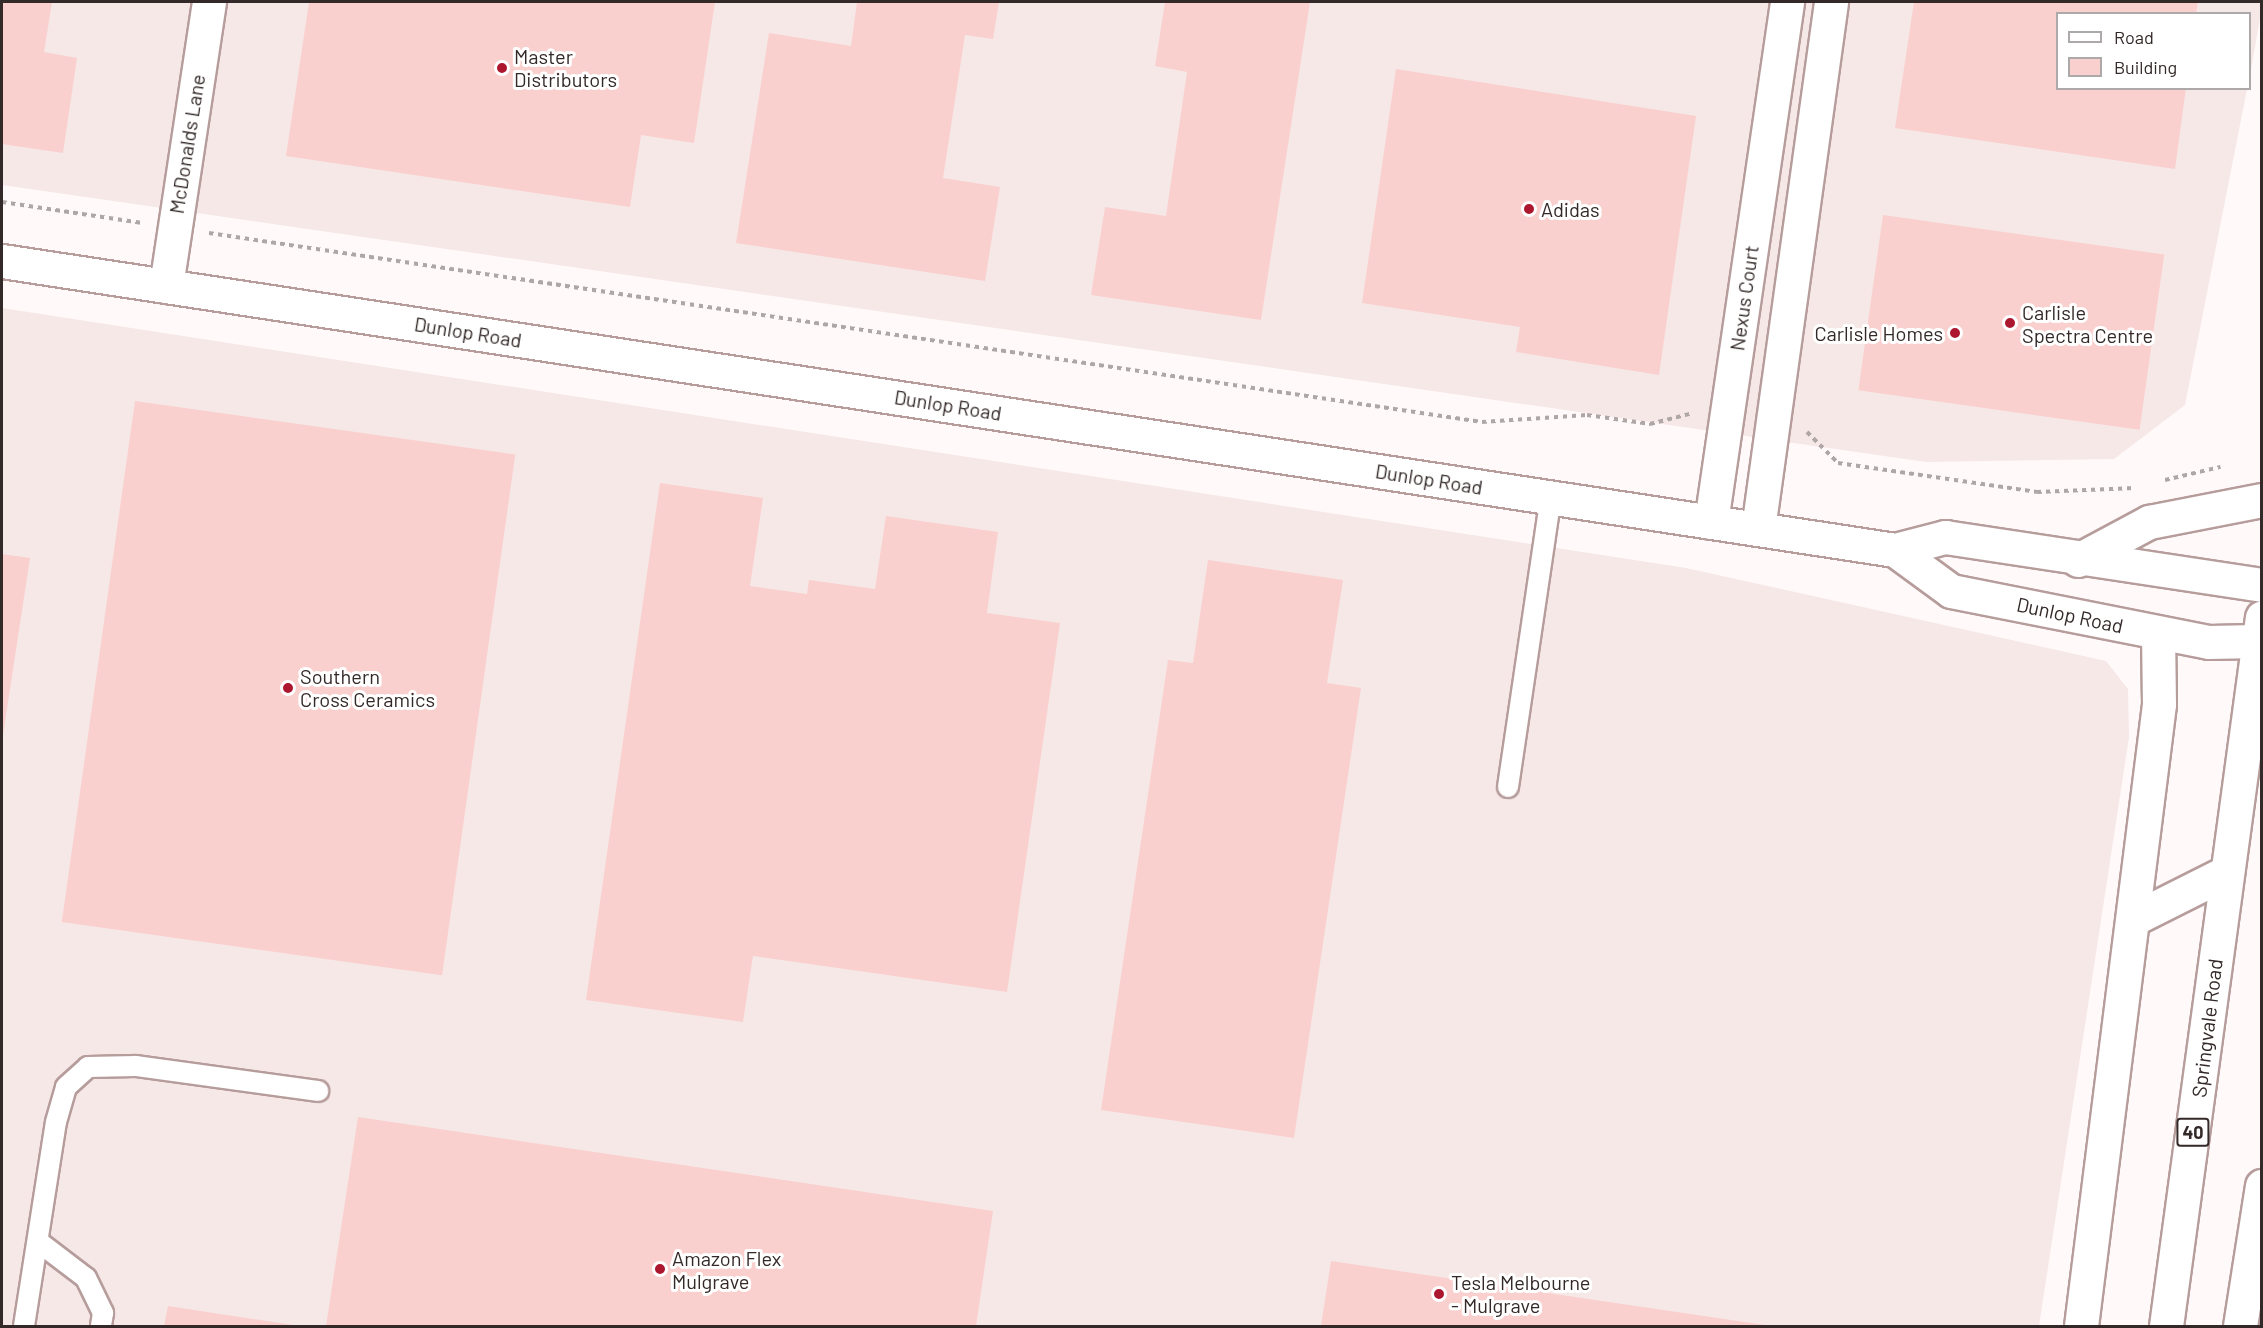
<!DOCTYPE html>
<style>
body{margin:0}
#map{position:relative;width:2263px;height:1328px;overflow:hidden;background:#fff9f9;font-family:Barlow,sans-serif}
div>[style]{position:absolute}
.built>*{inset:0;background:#f6e8e7}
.building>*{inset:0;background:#f9d0ce;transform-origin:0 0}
.path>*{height:4px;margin-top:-2px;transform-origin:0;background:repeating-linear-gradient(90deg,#aea7a6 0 4.5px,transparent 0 9px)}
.roads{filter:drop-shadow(2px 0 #b69d9c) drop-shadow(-2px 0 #b69d9c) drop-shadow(0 2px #b69d9c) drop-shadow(0 -2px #b69d9c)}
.lane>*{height:20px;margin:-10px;padding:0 10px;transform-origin:10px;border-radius:10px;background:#fff}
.street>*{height:33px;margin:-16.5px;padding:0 16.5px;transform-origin:16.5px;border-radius:16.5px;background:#fff}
.secondary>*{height:33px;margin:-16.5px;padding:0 16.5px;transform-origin:16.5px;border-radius:16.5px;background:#fff}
.highway>*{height:33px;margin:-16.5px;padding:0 16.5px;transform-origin:16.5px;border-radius:16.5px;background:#fff}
.dots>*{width:16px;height:16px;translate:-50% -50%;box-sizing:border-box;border:3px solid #fff;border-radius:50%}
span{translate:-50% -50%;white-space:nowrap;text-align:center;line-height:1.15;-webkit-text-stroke:6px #fff;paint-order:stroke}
.shield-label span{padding:2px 4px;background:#fff;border:2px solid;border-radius:4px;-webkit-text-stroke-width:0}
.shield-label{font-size:18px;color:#332928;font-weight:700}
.poi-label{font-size:20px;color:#332928}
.left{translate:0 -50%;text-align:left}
.right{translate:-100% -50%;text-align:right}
.street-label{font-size:20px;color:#332928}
.frame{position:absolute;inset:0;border:3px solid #332928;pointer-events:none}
.legend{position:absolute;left:2056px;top:12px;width:195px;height:78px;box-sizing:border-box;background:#fff;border:2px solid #ada9a9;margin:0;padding:8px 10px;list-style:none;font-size:18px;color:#332928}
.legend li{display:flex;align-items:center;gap:12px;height:30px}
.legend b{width:30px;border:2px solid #ada9a9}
</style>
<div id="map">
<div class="built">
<i style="clip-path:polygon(2px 2px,2261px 2px,2261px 13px,2250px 75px,2250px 14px,2058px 14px,2058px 88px,2247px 89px,2185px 405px,2114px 459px,1926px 462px,2px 185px)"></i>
<i style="clip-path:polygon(2px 308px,1686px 568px,2106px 661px,2128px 689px,2129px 737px,2039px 1326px,2px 1326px)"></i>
</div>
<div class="building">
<i style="clip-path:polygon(2px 2px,52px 2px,44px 52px,77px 58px,63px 153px,2px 144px)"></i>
<i style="clip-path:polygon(309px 2px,715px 2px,694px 143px,641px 135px,630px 207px,286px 156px)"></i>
<i style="clip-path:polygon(857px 2px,999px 2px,993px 39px,965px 35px,943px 178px,1000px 187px,985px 281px,736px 243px,769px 33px,851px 46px)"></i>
<i style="clip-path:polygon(1165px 2px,1310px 2px,1261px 320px,1091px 295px,1105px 207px,1166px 216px,1187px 72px,1155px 66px)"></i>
<i style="clip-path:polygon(1914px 2px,2198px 2px,2196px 14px,2058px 14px,2058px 88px,2186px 88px,2175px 169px,1895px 128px)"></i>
<i style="clip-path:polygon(1396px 69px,1696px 116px,1659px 375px,1516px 352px,1520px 327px,1362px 303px)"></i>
<i style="left:1883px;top:215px;width:284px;height:177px;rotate:8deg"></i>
<i style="left:135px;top:401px;width:384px;height:526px;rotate:8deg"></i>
<i style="clip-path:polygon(660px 483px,763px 498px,750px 586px,807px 594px,809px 580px,875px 589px,886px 516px,998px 532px,987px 613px,1060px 623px,1007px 992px,753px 956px,743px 1022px,586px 1000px)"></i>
<i style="clip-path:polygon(2px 554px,30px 558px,3px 735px,2px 735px)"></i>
<i style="clip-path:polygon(1208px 560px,1343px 580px,1327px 683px,1361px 688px,1294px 1138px,1101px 1110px,1168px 660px,1193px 663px)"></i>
<i style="clip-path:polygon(358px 1117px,993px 1211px,976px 1326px,326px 1326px)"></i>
<i style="clip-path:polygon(1331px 1261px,1765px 1325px,1765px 1326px,1321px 1326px)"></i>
<i style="clip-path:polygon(168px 1306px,293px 1325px,293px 1326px,164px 1326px)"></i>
</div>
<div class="path">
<i style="left:2px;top:202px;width:142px;rotate:8.5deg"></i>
<i style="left:209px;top:233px;width:1287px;rotate:8.44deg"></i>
<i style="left:1482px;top:422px;width:105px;rotate:-3.8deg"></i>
<i style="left:1587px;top:415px;width:64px;rotate:8.1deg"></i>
<i style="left:1650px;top:424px;width:44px;rotate:-14.3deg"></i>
<i style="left:1807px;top:432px;width:44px;rotate:45deg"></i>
<i style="left:1838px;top:463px;width:201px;rotate:8.3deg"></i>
<i style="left:2037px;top:492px;width:98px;rotate:-2.3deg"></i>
<i style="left:2165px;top:480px;width:57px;rotate:-13.3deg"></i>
</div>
<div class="roads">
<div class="lane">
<i style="left:1508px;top:787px;width:293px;rotate:-81.6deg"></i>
<i style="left:40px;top:1243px;width:58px;rotate:37.3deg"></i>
<i style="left:86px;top:1278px;width:39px;rotate:64deg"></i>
<i style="left:103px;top:1313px;width:13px;rotate:99deg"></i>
<i style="left:24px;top:1326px;width:206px;rotate:-81.1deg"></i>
<i style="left:56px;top:1122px;width:36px;rotate:-74deg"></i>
<i style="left:66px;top:1087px;width:30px;rotate:-42deg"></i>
<i style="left:88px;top:1067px;width:48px;rotate:-1.2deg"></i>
<i style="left:136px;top:1066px;width:184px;rotate:7.8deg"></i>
</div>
<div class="street">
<i style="left:166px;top:286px;width:287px;rotate:-81.4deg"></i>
<i style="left:1711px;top:522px;width:526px;rotate:-81.68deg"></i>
<i style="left:1758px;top:529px;width:532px;rotate:-82.11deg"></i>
<i style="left:2133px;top:919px;width:105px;rotate:-26.6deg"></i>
<i style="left:2081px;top:1326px;width:627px;rotate:-82.85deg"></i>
<i style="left:2159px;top:704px;width:71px;rotate:-90.8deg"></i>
</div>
<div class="secondary">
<i style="left:2px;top:261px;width:1915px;rotate:8.68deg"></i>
<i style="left:1895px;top:550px;width:52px;rotate:-14.6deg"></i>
<i style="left:1945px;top:537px;width:321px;rotate:8.6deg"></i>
<i style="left:1895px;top:550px;width:69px;rotate:36.2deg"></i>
<i style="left:1951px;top:591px;width:262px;rotate:11.2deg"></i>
<i style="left:2208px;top:642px;width:50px;rotate:-1.1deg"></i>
</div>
<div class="highway">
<i style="left:2078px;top:560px;width:81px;rotate:-28.2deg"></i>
<i style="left:2149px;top:522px;width:115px;rotate:-11deg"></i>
<i style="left:2166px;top:1326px;width:715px;rotate:-82.29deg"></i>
<i style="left:2240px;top:1326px;width:142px;rotate:-81.1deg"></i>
</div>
</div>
<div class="dots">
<i style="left:502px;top:68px;background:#ac172f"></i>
<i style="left:1529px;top:209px;background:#ac172f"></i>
<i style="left:2010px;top:323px;background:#ac172f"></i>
<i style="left:1955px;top:333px;background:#ac172f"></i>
<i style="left:288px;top:688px;background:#ac172f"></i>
<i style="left:660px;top:1269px;background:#ac172f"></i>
<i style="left:1439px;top:1294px;background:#ac172f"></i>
</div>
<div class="shield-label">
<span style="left:2193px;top:1132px">40</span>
</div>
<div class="poi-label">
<span class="left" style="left:514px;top:68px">Master<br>Distributors</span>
<span class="left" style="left:1541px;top:209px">Adidas</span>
<span class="left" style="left:2022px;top:324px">Carlisle<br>Spectra Centre</span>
<span class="right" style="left:1943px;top:333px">Carlisle Homes</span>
<span class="left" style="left:300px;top:688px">Southern<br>Cross Ceramics</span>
<span class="left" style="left:672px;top:1270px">Amazon Flex<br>Mulgrave</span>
<span class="left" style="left:1451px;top:1294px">Tesla Melbourne<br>- Mulgrave</span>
</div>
<div class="street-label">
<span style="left:187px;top:144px;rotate:-81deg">McDonalds Lane</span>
<span style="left:1744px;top:298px;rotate:-82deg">Nexus Court</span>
<span style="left:468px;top:332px;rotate:9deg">Dunlop Road</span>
<span style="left:948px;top:405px;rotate:9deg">Dunlop Road</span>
<span style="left:1429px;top:479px;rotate:9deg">Dunlop Road</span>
<span style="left:2070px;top:615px;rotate:12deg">Dunlop Road</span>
<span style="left:2207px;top:1028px;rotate:-83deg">Springvale Road</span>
</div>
<div class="frame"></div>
<ul class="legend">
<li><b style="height:8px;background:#fff"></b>Road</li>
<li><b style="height:16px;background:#f9d0ce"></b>Building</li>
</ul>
</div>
